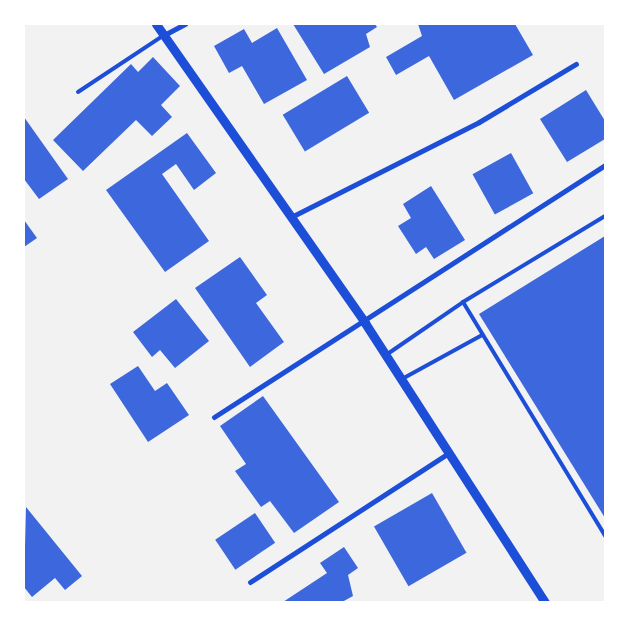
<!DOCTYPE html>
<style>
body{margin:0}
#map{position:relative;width:629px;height:626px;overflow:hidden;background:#f2f2f2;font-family:"Fira Sans",sans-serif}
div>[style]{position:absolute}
.building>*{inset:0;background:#3d67dc;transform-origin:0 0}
.service>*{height:4px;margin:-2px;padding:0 2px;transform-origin:2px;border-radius:2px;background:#1d4ed8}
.minor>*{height:5px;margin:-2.5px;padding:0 2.5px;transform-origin:2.5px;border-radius:2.5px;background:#1d4ed8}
.tertiary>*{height:9px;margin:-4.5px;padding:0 4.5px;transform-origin:4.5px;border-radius:4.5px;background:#1d4ed8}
span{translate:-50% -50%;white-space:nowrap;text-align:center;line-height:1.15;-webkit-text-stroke:4px #fff;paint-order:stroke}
.frame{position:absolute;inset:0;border:25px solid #fff;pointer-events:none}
</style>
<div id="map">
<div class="building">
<i style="clip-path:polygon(293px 24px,375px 24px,377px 27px,366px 34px,370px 47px,324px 74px)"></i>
<i style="clip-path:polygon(515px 24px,533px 55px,454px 100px,429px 56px,396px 75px,386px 57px,422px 36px,418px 24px)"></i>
<i style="clip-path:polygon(277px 28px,307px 80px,264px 104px,242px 66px,229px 73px,214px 46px,244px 29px,252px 43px)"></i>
<i style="clip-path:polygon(153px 57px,180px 86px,161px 105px,172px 117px,152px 136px,136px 120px,83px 171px,53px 140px,131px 64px,138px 72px)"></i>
<i style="left:347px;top:76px;width:43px;height:75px;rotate:59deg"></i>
<i style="clip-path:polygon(586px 90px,605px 121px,605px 139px,567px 162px,540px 119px)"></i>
<i style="clip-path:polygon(24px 117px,68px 179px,39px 199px,24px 179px)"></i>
<i style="clip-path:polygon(187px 133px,216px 173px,194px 190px,176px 164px,162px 174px,209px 241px,165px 272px,106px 190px)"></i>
<i style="left:511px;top:153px;width:46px;height:44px;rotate:61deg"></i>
<i style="clip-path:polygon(431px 186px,465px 240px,434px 259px,426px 247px,416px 254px,398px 226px,411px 218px,403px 204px)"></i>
<i style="clip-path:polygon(24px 220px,37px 238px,24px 247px)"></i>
<i style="clip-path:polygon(605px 236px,605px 518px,479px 314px)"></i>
<i style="clip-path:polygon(240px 257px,267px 295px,256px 303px,284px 342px,250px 367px,195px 288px)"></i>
<i style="clip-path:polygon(176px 299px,209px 341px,175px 368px,160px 350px,152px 357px,133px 332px)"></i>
<i style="clip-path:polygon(138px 366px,155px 391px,167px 383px,189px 415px,148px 442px,110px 384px)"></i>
<i style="clip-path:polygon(263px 396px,339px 502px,294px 533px,270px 501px,261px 507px,235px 471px,246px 464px,220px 426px)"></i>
<i style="left:432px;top:493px;width:69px;height:67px;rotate:60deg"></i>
<i style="clip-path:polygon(26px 507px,82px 576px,65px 590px,55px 578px,32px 597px,24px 587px)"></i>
<i style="left:255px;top:513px;width:36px;height:48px;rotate:56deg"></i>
<i style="clip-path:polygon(344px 547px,358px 568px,348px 575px,353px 596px,342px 602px,283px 602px,327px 573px,320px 563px)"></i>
</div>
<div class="service">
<i style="left:78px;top:92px;width:103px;rotate:-33.5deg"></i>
<i style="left:605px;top:216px;width:166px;rotate:148.8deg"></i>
<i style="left:463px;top:302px;width:274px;rotate:58.7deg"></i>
<i style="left:386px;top:355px;width:93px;rotate:-34.5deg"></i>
<i style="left:402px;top:379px;width:91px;rotate:-28.8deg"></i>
</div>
<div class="minor">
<i style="left:164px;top:35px;width:24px;rotate:-28deg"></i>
<i style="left:293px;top:216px;width:208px;rotate:-26.8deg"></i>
<i style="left:479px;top:122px;width:113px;rotate:-30.9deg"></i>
<i style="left:214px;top:417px;width:465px;rotate:-32.8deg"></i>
<i style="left:250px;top:582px;width:237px;rotate:-33deg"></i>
</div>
<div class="tertiary">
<i style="left:156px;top:24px;width:365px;rotate:55deg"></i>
<i style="left:365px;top:323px;width:332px;rotate:57.2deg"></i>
</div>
<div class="frame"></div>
</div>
